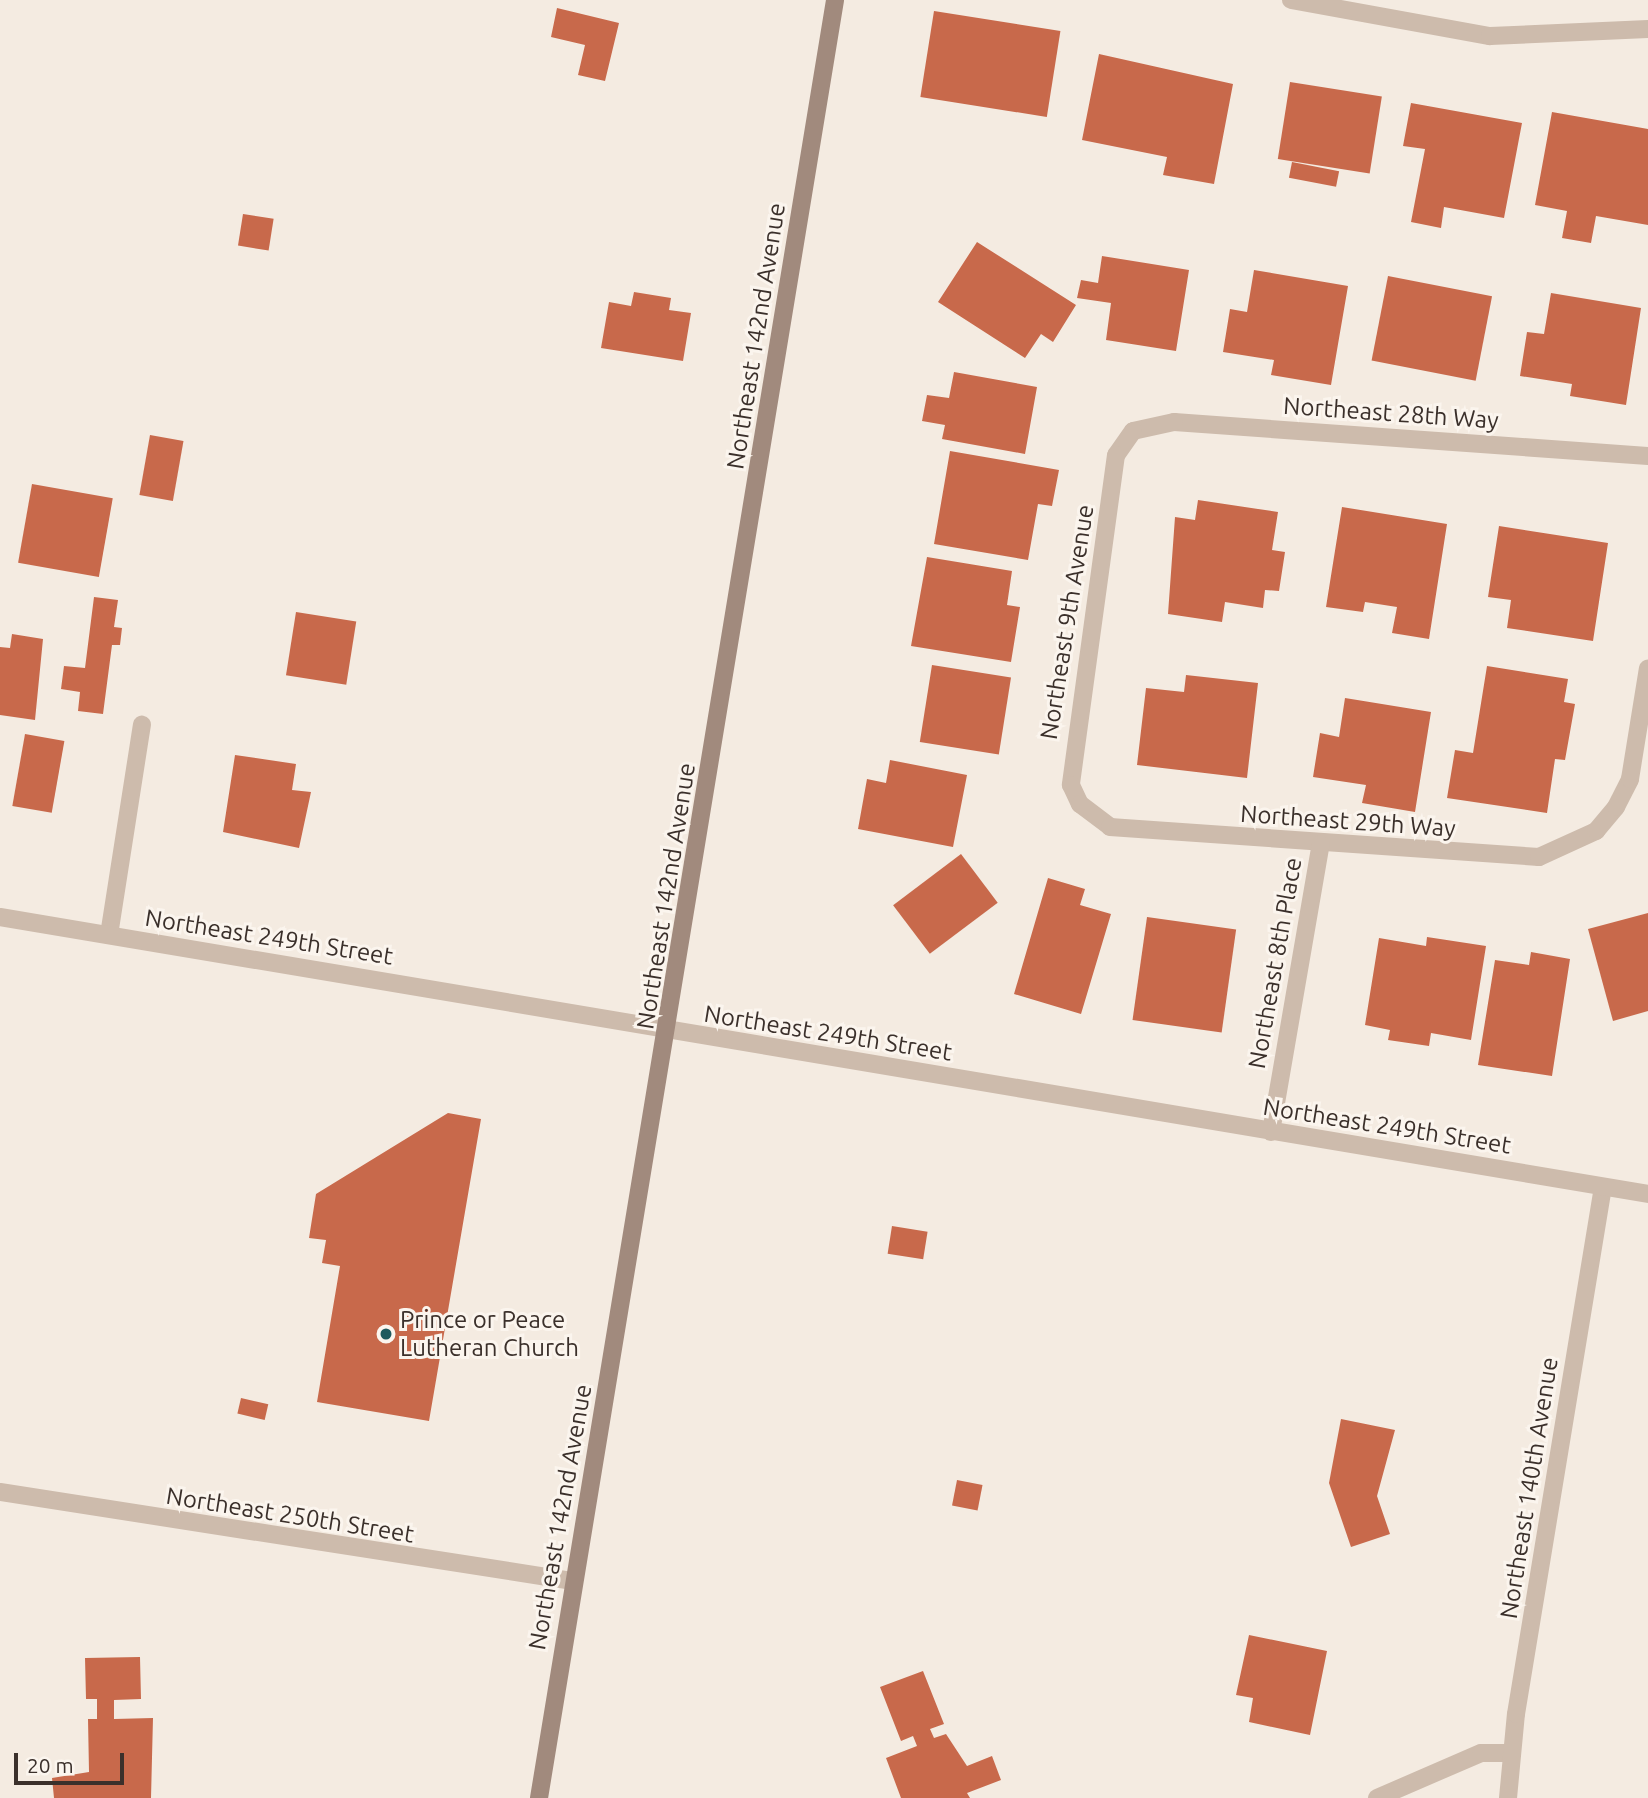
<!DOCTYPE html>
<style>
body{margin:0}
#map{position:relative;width:1648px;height:1798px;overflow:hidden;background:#f4ebe1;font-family:Ubuntu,sans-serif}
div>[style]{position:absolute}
.building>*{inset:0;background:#c8694b;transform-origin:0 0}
.service>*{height:18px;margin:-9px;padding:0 9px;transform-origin:9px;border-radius:9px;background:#cdbbac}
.minor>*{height:18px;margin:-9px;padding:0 9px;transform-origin:9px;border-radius:9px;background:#cdbbac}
.tertiary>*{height:18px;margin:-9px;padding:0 9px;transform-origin:9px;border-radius:9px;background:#cdbbac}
.secondary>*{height:18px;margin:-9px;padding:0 9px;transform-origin:9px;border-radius:9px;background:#a18a7d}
.dots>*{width:19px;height:19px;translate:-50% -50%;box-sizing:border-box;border:4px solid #fbf5ee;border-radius:50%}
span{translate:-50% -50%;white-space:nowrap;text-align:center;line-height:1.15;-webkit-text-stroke:6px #fbf5ee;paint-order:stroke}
.street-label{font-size:24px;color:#3b302b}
.poi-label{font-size:24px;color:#3b302b}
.left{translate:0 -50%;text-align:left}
.scale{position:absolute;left:14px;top:1753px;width:110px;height:32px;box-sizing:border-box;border:4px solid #3b302b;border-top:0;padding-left:9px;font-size:21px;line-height:24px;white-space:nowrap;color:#3b302b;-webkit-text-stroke:5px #fbf5ee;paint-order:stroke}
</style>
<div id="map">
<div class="building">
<i style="clip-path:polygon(557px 8px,619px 23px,605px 81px,578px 75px,585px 45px,551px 37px)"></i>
<i style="left:934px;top:11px;width:128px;height:87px;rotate:9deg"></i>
<i style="clip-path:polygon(1099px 54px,1233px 84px,1214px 184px,1163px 175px,1167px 157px,1082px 140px)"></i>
<i style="left:1290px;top:82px;width:93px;height:78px;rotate:9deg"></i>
<i style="clip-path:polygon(1411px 103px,1522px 123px,1504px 218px,1444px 207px,1441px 228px,1411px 222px,1425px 149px,1403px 146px)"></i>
<i style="clip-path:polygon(1552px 112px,1648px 129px,1648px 225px,1596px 216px,1591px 243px,1562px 238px,1567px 211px,1535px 205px)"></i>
<i style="left:1292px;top:162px;width:48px;height:16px;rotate:11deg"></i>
<i style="left:243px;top:214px;width:31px;height:32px;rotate:9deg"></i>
<i style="clip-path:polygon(977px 242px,1076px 305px,1053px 342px,1041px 334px,1025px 358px,938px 302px)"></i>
<i style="clip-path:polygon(1102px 256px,1189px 270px,1176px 351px,1106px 340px,1111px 303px,1077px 298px,1081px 280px,1098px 283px)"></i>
<i style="clip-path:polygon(1254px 270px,1348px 286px,1331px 385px,1271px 375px,1274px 360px,1223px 352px,1230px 309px,1247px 312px)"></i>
<i style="left:1388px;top:276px;width:106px;height:86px;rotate:11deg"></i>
<i style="clip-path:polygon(634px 292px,671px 298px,669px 310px,691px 313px,683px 361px,601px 348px,609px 302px,631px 306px)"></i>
<i style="clip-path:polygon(1551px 293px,1641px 308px,1626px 405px,1570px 396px,1572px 384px,1520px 376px,1527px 332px,1544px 334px)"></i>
<i style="clip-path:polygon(954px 372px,1037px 387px,1025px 454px,942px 439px,945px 425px,922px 421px,927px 395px,949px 398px)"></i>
<i style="left:150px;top:435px;width:34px;height:61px;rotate:10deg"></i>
<i style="clip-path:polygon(950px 451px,1059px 470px,1052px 506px,1038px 504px,1028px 560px,934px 544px)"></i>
<i style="left:32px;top:484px;width:82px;height:80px;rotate:10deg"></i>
<i style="clip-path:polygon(1198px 500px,1278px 512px,1272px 550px,1285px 552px,1279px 591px,1265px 590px,1263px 608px,1225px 602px,1222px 622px,1168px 614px,1175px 517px,1195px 520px)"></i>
<i style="clip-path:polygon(1342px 507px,1447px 524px,1429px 639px,1392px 633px,1397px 607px,1365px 602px,1363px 612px,1326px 607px)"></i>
<i style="clip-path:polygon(1499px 526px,1608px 543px,1593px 641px,1507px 628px,1511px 600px,1488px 597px)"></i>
<i style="clip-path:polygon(927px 557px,1012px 571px,1007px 605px,1020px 607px,1011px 662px,911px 646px)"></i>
<i style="clip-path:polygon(94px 597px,118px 600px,114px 627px,122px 628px,120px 645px,112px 645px,103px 714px,78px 711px,80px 692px,61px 689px,64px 666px,85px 668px)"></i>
<i style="left:296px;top:612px;width:61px;height:64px;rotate:9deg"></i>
<i style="clip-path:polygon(12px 634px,43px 639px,35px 720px,0 715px,0 647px,10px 648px)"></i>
<i style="left:932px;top:665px;width:80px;height:78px;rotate:9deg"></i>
<i style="clip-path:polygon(1487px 666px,1568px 679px,1564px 702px,1575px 704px,1565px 760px,1555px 759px,1547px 813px,1447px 798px,1455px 750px,1473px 753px)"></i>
<i style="clip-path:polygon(1186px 675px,1258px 683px,1247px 778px,1137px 765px,1146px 688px,1184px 692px)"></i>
<i style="clip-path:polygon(1345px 698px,1431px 712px,1415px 812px,1362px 803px,1366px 785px,1313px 777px,1320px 733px,1339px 737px)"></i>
<i style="left:25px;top:734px;width:40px;height:73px;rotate:10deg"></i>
<i style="clip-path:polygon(235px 755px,296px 764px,292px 790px,311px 792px,299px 848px,223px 832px)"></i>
<i style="clip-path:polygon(890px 760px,967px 775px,953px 847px,858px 829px,867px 779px,886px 783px)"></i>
<i style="left:961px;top:854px;width:61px;height:85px;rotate:53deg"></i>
<i style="clip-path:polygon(1048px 878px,1085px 889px,1080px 905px,1111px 914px,1081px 1014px,1014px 994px)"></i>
<i style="clip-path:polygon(1648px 913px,1648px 1011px,1613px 1021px,1588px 929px)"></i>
<i style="left:1147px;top:917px;width:90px;height:104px;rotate:8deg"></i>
<i style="clip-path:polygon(1427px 937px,1486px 946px,1471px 1040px,1431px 1033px,1429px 1046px,1388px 1040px,1390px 1030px,1365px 1025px,1379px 938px,1426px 946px)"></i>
<i style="clip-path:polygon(1531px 952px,1570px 959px,1552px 1076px,1478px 1065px,1495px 960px,1529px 965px)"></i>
<i style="clip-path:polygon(448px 1113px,481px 1119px,429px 1421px,317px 1402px,340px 1266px,322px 1263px,326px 1240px,309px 1238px,316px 1194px)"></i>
<i style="left:892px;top:1226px;width:36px;height:28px;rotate:9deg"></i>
<i style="left:241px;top:1398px;width:28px;height:16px;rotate:13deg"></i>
<i style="clip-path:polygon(1341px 1419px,1395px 1430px,1377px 1496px,1390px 1534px,1351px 1547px,1329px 1483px)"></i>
<i style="left:957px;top:1480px;width:26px;height:26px;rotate:11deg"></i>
<i style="clip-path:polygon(1249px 1635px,1327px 1651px,1310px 1735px,1249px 1722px,1253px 1698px,1236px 1695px)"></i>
<i style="clip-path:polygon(140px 1657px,141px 1699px,114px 1700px,114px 1719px,153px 1718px,151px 1798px,54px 1798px,52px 1778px,89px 1772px,88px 1719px,97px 1719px,97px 1699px,86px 1699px,85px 1658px)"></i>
<i style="clip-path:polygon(923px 1671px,944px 1724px,930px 1729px,934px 1738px,946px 1734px,967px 1766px,992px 1756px,1001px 1780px,967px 1793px,970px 1798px,901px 1798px,886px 1758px,917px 1746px,913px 1736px,901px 1741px,880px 1687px)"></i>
</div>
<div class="service">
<i style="left:109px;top:935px;width:213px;rotate:-81.1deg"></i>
<i style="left:1377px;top:1798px;width:113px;rotate:-23.4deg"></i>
<i style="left:1481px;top:1753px;width:31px"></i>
</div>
<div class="minor">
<i style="left:1291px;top:0;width:202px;rotate:10.3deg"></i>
<i style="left:1490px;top:36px;width:158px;rotate:-2.5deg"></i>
<i style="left:1648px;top:456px;width:475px;rotate:-175.9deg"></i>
<i style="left:1174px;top:422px;width:42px;rotate:167.6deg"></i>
<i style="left:1133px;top:431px;width:29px;rotate:125deg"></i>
<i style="left:1116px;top:455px;width:333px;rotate:97.8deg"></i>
<i style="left:1071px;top:785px;width:21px;rotate:65deg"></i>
<i style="left:1080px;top:804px;width:38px;rotate:37deg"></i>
<i style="left:1110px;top:827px;width:430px;rotate:4deg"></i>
<i style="left:1539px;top:857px;width:63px;rotate:-24.5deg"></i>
<i style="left:1596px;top:831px;width:31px;rotate:-50deg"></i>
<i style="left:1616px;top:807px;width:31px;rotate:-63deg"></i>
<i style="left:1630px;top:779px;width:112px;rotate:-80.8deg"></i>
<i style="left:1271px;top:1132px;width:292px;rotate:-80.2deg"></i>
<i style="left:0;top:1492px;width:580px;rotate:8.83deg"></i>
<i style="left:1508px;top:1798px;width:84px;rotate:-84.6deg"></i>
<i style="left:1516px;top:1714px;width:534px;rotate:-80.63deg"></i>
</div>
<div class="tertiary">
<i style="left:0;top:917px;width:1671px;rotate:9.54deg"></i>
</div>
<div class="secondary">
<i style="left:539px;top:1798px;width:1822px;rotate:-80.65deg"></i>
</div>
<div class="dots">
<i style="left:386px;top:1334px;background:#1f5a5e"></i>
</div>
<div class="street-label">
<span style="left:756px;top:336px;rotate:-81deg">Northeast 142nd Avenue</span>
<span style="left:1391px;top:413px;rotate:4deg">Northeast 28th Way</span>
<span style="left:1067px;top:622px;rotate:-81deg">Northeast 9th Avenue</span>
<span style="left:1348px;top:821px;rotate:4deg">Northeast 29th Way</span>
<span style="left:666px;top:896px;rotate:-81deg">Northeast 142nd Avenue</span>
<span style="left:269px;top:937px;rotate:9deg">Northeast 249th Street</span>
<span style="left:1275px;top:963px;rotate:-80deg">Northeast 8th Place</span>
<span style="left:828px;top:1033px;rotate:9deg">Northeast 249th Street</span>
<span style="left:1387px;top:1126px;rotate:9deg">Northeast 249th Street</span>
<span style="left:1529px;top:1488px;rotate:-81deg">Northeast 140th Avenue</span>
<span style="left:290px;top:1515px;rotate:9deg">Northeast 250th Street</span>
<span style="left:560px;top:1517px;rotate:-80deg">Northeast 142nd Avenue</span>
</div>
<div class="poi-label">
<span class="left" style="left:400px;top:1334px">Prince or Peace<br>Lutheran Church</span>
</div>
<div class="scale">20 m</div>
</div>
